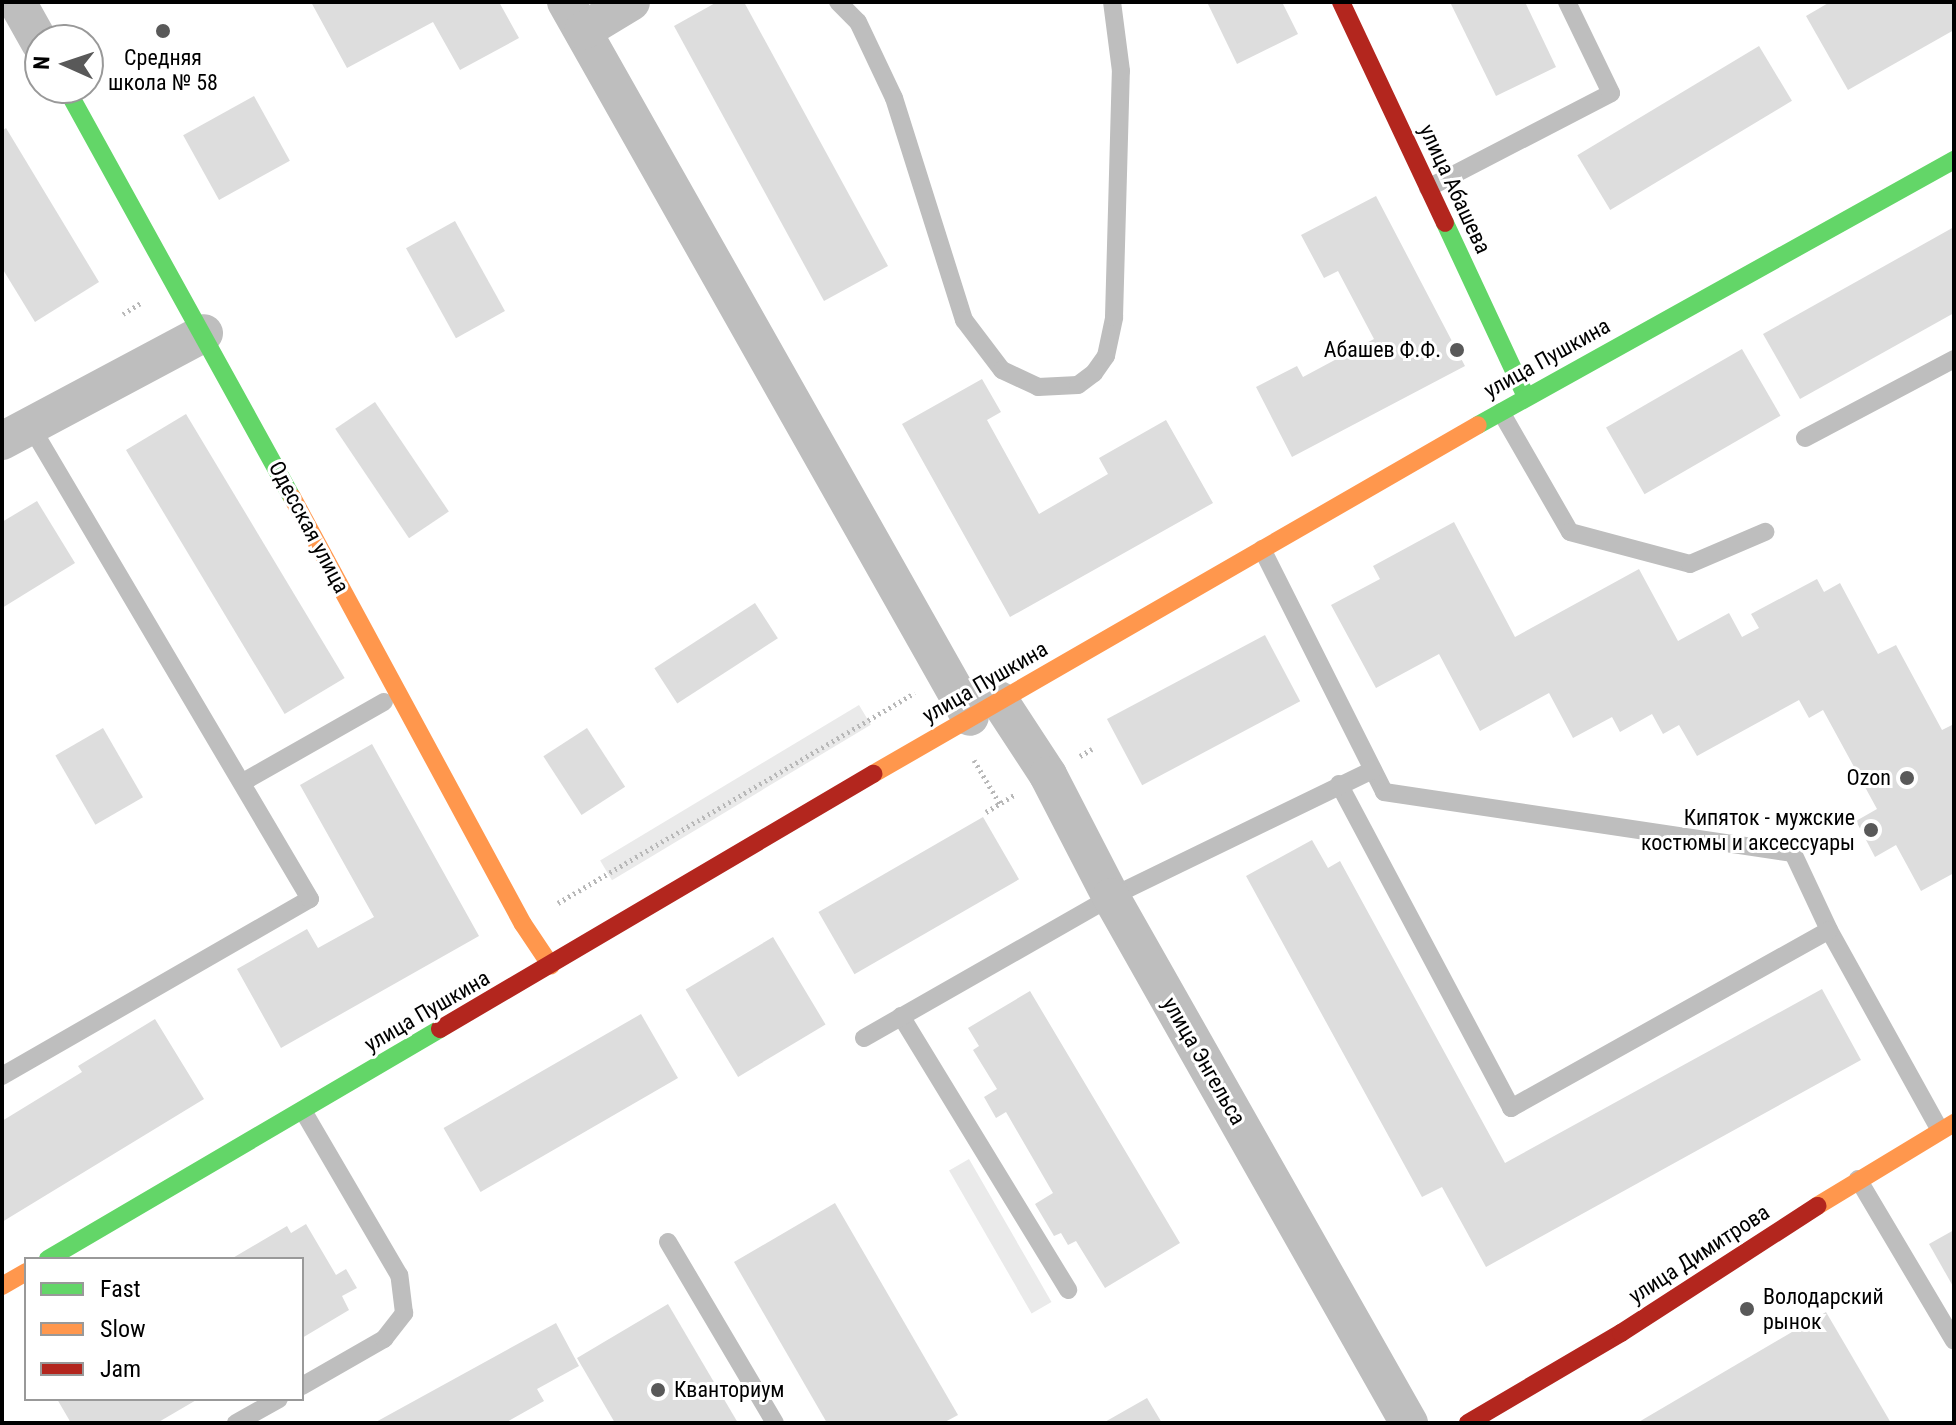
<!DOCTYPE html>
<meta charset="utf-8">
<style>
body{margin:0}
#map{position:relative;width:1956px;height:1425px;overflow:hidden;background:#fff;font-family:"Roboto Condensed",sans-serif}
div>[style]{position:absolute}
.green>*{inset:0;background:#eaeaea;transform-origin:0 0}
.building>*{inset:0;background:#ddd;transform-origin:0 0}
.path>*{height:5px;margin-top:-2.5px;transform-origin:0;background:repeating-linear-gradient(90deg,#b8b8b8 0 2px,transparent 0 6px)}
.lane>*{height:18px;margin:-9px;padding:0 9px;transform-origin:9px;border-radius:9px;background:#bebebe}
.street>*{height:38px;margin:-19px;padding:0 19px;transform-origin:19px;border-radius:19px;background:#bebebe}
.fast>*{height:18px;margin:-9px;padding:0 9px;transform-origin:9px;border-radius:9px;background:#63d668}
.slow>*{height:18px;margin:-9px;padding:0 9px;transform-origin:9px;border-radius:9px;background:#ff974d}
.jam>*{height:18px;margin:-9px;padding:0 9px;transform-origin:9px;border-radius:9px;background:#b3261e}
.dots>*{width:22px;height:22px;translate:-50% -50%;box-sizing:border-box;border:4px solid #fff;border-radius:50%}
span{translate:-50% -50%;white-space:nowrap;text-align:center;line-height:1.15;-webkit-text-stroke:6px #fff;paint-order:stroke}
.poi-label{font-size:22px;color:#000}
.right{translate:-100% -50%;text-align:right}
.left{translate:0 -50%;text-align:left}
.street-label{font-size:22px;color:#000}
.frame{position:absolute;inset:0;border:4px solid #000;pointer-events:none}
.legend{position:absolute;left:24px;top:1257px;width:280px;height:144px;box-sizing:border-box;background:#fff;border:2px solid #999;margin:0;padding:10px 14px;list-style:none;font-size:24px;color:#000}
.legend li{display:flex;align-items:center;gap:16px;height:40px}
.legend b{width:40px;border:2px solid #999}
.north{position:absolute;left:24px;top:24px;width:80px;height:80px;box-sizing:border-box;background:#fff;border:2px solid #999;border-radius:50%;rotate:273deg;font-size:22px;font-weight:700;line-height:32px;text-align:center;color:#000}
.north::after{content:'';display:block;margin:auto;width:28px;height:36px;background:#595959;clip-path:polygon(50% 0,100% 100%,50% 72%,0 100%)}
</style>
<div id="map">
<div class="green">
<i style="left:859px;top:705px;width:23px;height:302px;rotate:59deg"></i>
<i style="left:969px;top:1159px;width:165px;height:23px;rotate:60deg"></i>
</div>
<div class="building">
<i style="clip-path:polygon(311px 2px,499px 2px,519px 38px,460px 70px,433px 22px,347px 68px)"></i>
<i style="clip-path:polygon(717px 2px,744px 2px,888px 266px,824px 301px,674px 26px)"></i>
<i style="clip-path:polygon(1207px 2px,1282px 2px,1298px 34px,1237px 64px)"></i>
<i style="clip-path:polygon(1450px 2px,1525px 2px,1556px 67px,1496px 96px)"></i>
<i style="clip-path:polygon(1830px 2px,1954px 2px,1954px 30px,1848px 90px,1806px 16px)"></i>
<i style="left:1759px;top:46px;width:64px;height:212px;rotate:59deg"></i>
<i style="left:254px;top:96px;width:74px;height:81px;rotate:61deg"></i>
<i style="clip-path:polygon(6px 128px,99px 282px,35px 322px,2px 268px,2px 131px)"></i>
<i style="clip-path:polygon(1376px 196px,1465px 366px,1292px 457px,1256px 387px,1297px 366px,1303px 377px,1374px 339px,1338px 271px,1324px 278px,1301px 235px)"></i>
<i style="left:455px;top:221px;width:103px;height:56px;rotate:61deg"></i>
<i style="clip-path:polygon(1954px 227px,1954px 313px,1800px 399px,1763px 334px)"></i>
<i style="left:1742px;top:349px;width:77px;height:157px;rotate:60deg"></i>
<i style="clip-path:polygon(982px 379px,1001px 412px,987px 420px,1039px 514px,1108px 474px,1099px 458px,1166px 420px,1213px 503px,1010px 617px,902px 424px)"></i>
<i style="left:375px;top:402px;width:132px;height:48px;rotate:56deg"></i>
<i style="left:186px;top:414px;width:308px;height:70px;rotate:59deg"></i>
<i style="clip-path:polygon(37px 501px,75px 563px,2px 608px,2px 522px)"></i>
<i style="clip-path:polygon(1454px 522px,1515px 637px,1639px 569px,1678px 641px,1729px 613px,1742px 637px,1759px 628px,1751px 614px,1817px 579px,1824px 592px,1840px 583px,1878px 654px,1896px 645px,1942px 730px,1954px 724px,1954px 873px,1921px 891px,1896px 845px,1875px 857px,1856px 821px,1877px 809px,1823px 710px,1809px 718px,1799px 700px,1697px 756px,1679px 725px,1663px 734px,1652px 714px,1620px 732px,1612px 717px,1573px 738px,1549px 693px,1480px 731px,1439px 654px,1376px 688px,1331px 605px,1380px 579px,1373px 566px)"></i>
<i style="left:755px;top:603px;width:42px;height:120px;rotate:57deg"></i>
<i style="left:1265px;top:635px;width:75px;height:179px;rotate:62deg"></i>
<i style="left:103px;top:728px;width:80px;height:55px;rotate:60deg"></i>
<i style="left:587px;top:728px;width:70px;height:52px;rotate:57deg"></i>
<i style="clip-path:polygon(372px 744px,479px 936px,281px 1048px,237px 969px,307px 929px,318px 948px,374px 917px,300px 785px)"></i>
<i style="left:983px;top:817px;width:72px;height:190px;rotate:60deg"></i>
<i style="clip-path:polygon(1312px 840px,1328px 868px,1340px 861px,1505px 1163px,1822px 989px,1861px 1060px,1486px 1267px,1442px 1187px,1422px 1197px,1246px 876px)"></i>
<i style="left:773px;top:937px;width:102px;height:102px;rotate:59deg"></i>
<i style="clip-path:polygon(1030px 991px,1180px 1243px,1105px 1288px,1076px 1241px,1068px 1245px,1061px 1233px,1054px 1236px,1035px 1204px,1053px 1193px,1006px 1112px,996px 1118px,984px 1097px,997px 1089px,973px 1050px,979px 1046px,968px 1028px)"></i>
<i style="left:641px;top:1014px;width:74px;height:228px;rotate:60deg"></i>
<i style="clip-path:polygon(155px 1019px,204px 1099px,2px 1222px,2px 1121px,82px 1072px,78px 1066px)"></i>
<i style="clip-path:polygon(835px 1203px,958px 1415px,943px 1423px,827px 1423px,734px 1262px)"></i>
<i style="clip-path:polygon(306px 1224px,336px 1275px,346px 1269px,357px 1288px,342px 1296px,349px 1310px,302px 1338px,302px 1259px,231px 1259px,287px 1226px,291px 1233px)"></i>
<i style="clip-path:polygon(1954px 1230px,1954px 1288px,1929px 1244px)"></i>
<i style="clip-path:polygon(668px 1304px,738px 1423px,615px 1423px,577px 1358px)"></i>
<i style="clip-path:polygon(1826px 1312px,1891px 1423px,1637px 1423px)"></i>
<i style="clip-path:polygon(556px 1323px,579px 1366px,537px 1389px,544px 1401px,505px 1423px,374px 1423px)"></i>
<i style="clip-path:polygon(1147px 1398px,1162px 1423px,1103px 1423px)"></i>
<i style="clip-path:polygon(57px 1399px,198px 1399px,157px 1423px,71px 1423px)"></i>
</div>
<div class="path">
<i style="left:123px;top:314px;width:22px;rotate:-32deg"></i>
<i style="left:1080px;top:756px;width:14px;rotate:-30deg"></i>
<i style="left:974px;top:760px;width:51px;rotate:59.4deg"></i>
<i style="left:986px;top:812px;width:35px;rotate:-31deg"></i>
<i style="left:558px;top:903px;width:414px;rotate:-30.5deg"></i>
</div>
<div class="lane">
<i style="left:838px;top:2px;width:28px;rotate:45deg"></i>
<i style="left:858px;top:22px;width:84px;rotate:64.7deg"></i>
<i style="left:894px;top:98px;width:233px;rotate:72.5deg"></i>
<i style="left:964px;top:320px;width:63px;rotate:52.8deg"></i>
<i style="left:1002px;top:370px;width:40px;rotate:25deg"></i>
<i style="left:1038px;top:387px;width:40px;rotate:-2.9deg"></i>
<i style="left:1078px;top:385px;width:20px;rotate:-37deg"></i>
<i style="left:1094px;top:373px;width:21px;rotate:-55deg"></i>
<i style="left:1106px;top:356px;width:40px;rotate:-78deg"></i>
<i style="left:1114px;top:317px;width:246px;rotate:-88.4deg"></i>
<i style="left:1121px;top:71px;width:70px;rotate:-97.4deg"></i>
<i style="left:1428px;top:188px;width:206px;rotate:-27.4deg"></i>
<i style="left:1611px;top:93px;width:101px;rotate:-115.8deg"></i>
<i style="left:1501px;top:412px;width:138px;rotate:60.1deg"></i>
<i style="left:1570px;top:532px;width:124px;rotate:14.9deg"></i>
<i style="left:1690px;top:564px;width:82px;rotate:-23.1deg"></i>
<i style="left:1805px;top:438px;width:169px;rotate:-27.9deg"></i>
<i style="left:1262px;top:549px;width:272px;rotate:63.3deg"></i>
<i style="left:1384px;top:792px;width:414px;rotate:8.5deg"></i>
<i style="left:1793px;top:853px;width:85px;rotate:64.9deg"></i>
<i style="left:1829px;top:930px;width:229px;rotate:61deg"></i>
<i style="left:243px;top:782px;width:162px;rotate:-29.6deg"></i>
<i style="left:1339px;top:784px;width:367px;rotate:62deg"></i>
<i style="left:1511px;top:1108px;width:364px;rotate:-29.2deg"></i>
<i style="left:901px;top:1016px;width:321px;rotate:58.6deg"></i>
<i style="left:864px;top:1038px;width:284px;rotate:-29.7deg"></i>
<i style="left:1111px;top:897px;width:291px;rotate:-25.9deg"></i>
<i style="left:2px;top:1076px;width:355px;rotate:-29.9deg"></i>
<i style="left:310px;top:899px;width:551px;rotate:-120.57deg"></i>
<i style="left:1858px;top:1179px;width:188px;rotate:59.3deg"></i>
<i style="left:668px;top:1242px;width:210px;rotate:59.4deg"></i>
<i style="left:302px;top:1386px;width:95px;rotate:-29.8deg"></i>
<i style="left:384px;top:1339px;width:33px;rotate:-52deg"></i>
<i style="left:404px;top:1313px;width:38px;rotate:-97deg"></i>
<i style="left:399px;top:1275px;width:190px;rotate:-120.3deg"></i>
<i style="left:236px;top:1423px;width:49px;rotate:-29.2deg"></i>
</div>
<div class="street">
<i style="left:17px;top:2px;width:47px;rotate:60.7deg"></i>
<i style="left:566px;top:2px;width:821px;rotate:60.53deg"></i>
<i style="left:583px;top:31px;width:56px;rotate:-31.1deg"></i>
<i style="left:2px;top:441px;width:229px;rotate:-28.1deg"></i>
<i style="left:999px;top:700px;width:90px;rotate:56.8deg"></i>
<i style="left:1048px;top:775px;width:137px;rotate:62.7deg"></i>
<i style="left:1111px;top:897px;width:605px;rotate:60.47deg"></i>
</div>
<div class="fast">
<i style="left:66px;top:88px;width:467px;rotate:61.1deg"></i>
<i style="left:1445px;top:223px;width:192px;rotate:65deg"></i>
<i style="left:1478px;top:425px;width:545px;rotate:-29.11deg"></i>
<i style="left:48px;top:1259px;width:454px;rotate:-30.4deg"></i>
</div>
<div class="slow">
<i style="left:292px;top:497px;width:485px;rotate:61.6deg"></i>
<i style="left:523px;top:924px;width:50px;rotate:56.3deg"></i>
<i style="left:873px;top:774px;width:698px;rotate:-29.98deg"></i>
<i style="left:1817px;top:1206px;width:160px;rotate:-31.2deg"></i>
<i style="left:2px;top:1286px;width:28px;rotate:-30deg"></i>
</div>
<div class="jam">
<i style="left:1341px;top:2px;width:244px;rotate:64.8deg"></i>
<i style="left:440px;top:1029px;width:503px;rotate:-30.49deg"></i>
<i style="left:1468px;top:1423px;width:178px;rotate:-30.5deg"></i>
<i style="left:1621px;top:1333px;width:234px;rotate:-32.9deg"></i>
</div>
<div class="dots">
<i style="left:163px;top:31px;background:#595959"></i>
<i style="left:1457px;top:350px;background:#595959"></i>
<i style="left:1907px;top:778px;background:#595959"></i>
<i style="left:1871px;top:830px;background:#595959"></i>
<i style="left:1747px;top:1309px;background:#595959"></i>
<i style="left:658px;top:1390px;background:#595959"></i>
</div>
<div class="poi-label">
<span style="left:163px;top:70px">Средняя<br>школа № 58</span>
<span class="right" style="left:1441px;top:350px">Абашев Ф.Ф.</span>
<span class="right" style="left:1891px;top:778px">Ozon</span>
<span class="right" style="left:1855px;top:830px">Кипяток - мужские<br>костюмы и аксессуары</span>
<span class="left" style="left:1763px;top:1309px">Володарский<br>рынок</span>
<span class="left" style="left:674px;top:1390px">Кванториум</span>
</div>
<div class="street-label">
<span style="left:1455px;top:189px;rotate:65deg">улица Абашева</span>
<span style="left:1547px;top:358px;rotate:-29deg">улица Пушкина</span>
<span style="left:309px;top:527px;rotate:62deg">Одесская улица</span>
<span style="left:985px;top:682px;rotate:-30deg">улица Пушкина</span>
<span style="left:427px;top:1011px;rotate:-30deg">улица Пушкина</span>
<span style="left:1204px;top:1061px;rotate:60deg">улица Энгельса</span>
<span style="left:1699px;top:1254px;rotate:-33deg">улица Димитрова</span>
</div>
<div class="frame"></div>
<ul class="legend">
<li><b style="height:10px;background:#63d668"></b>Fast</li>
<li><b style="height:10px;background:#ff974d"></b>Slow</li>
<li><b style="height:10px;background:#b3261e"></b>Jam</li>
</ul>
<div class="north">N</div>
</div>
